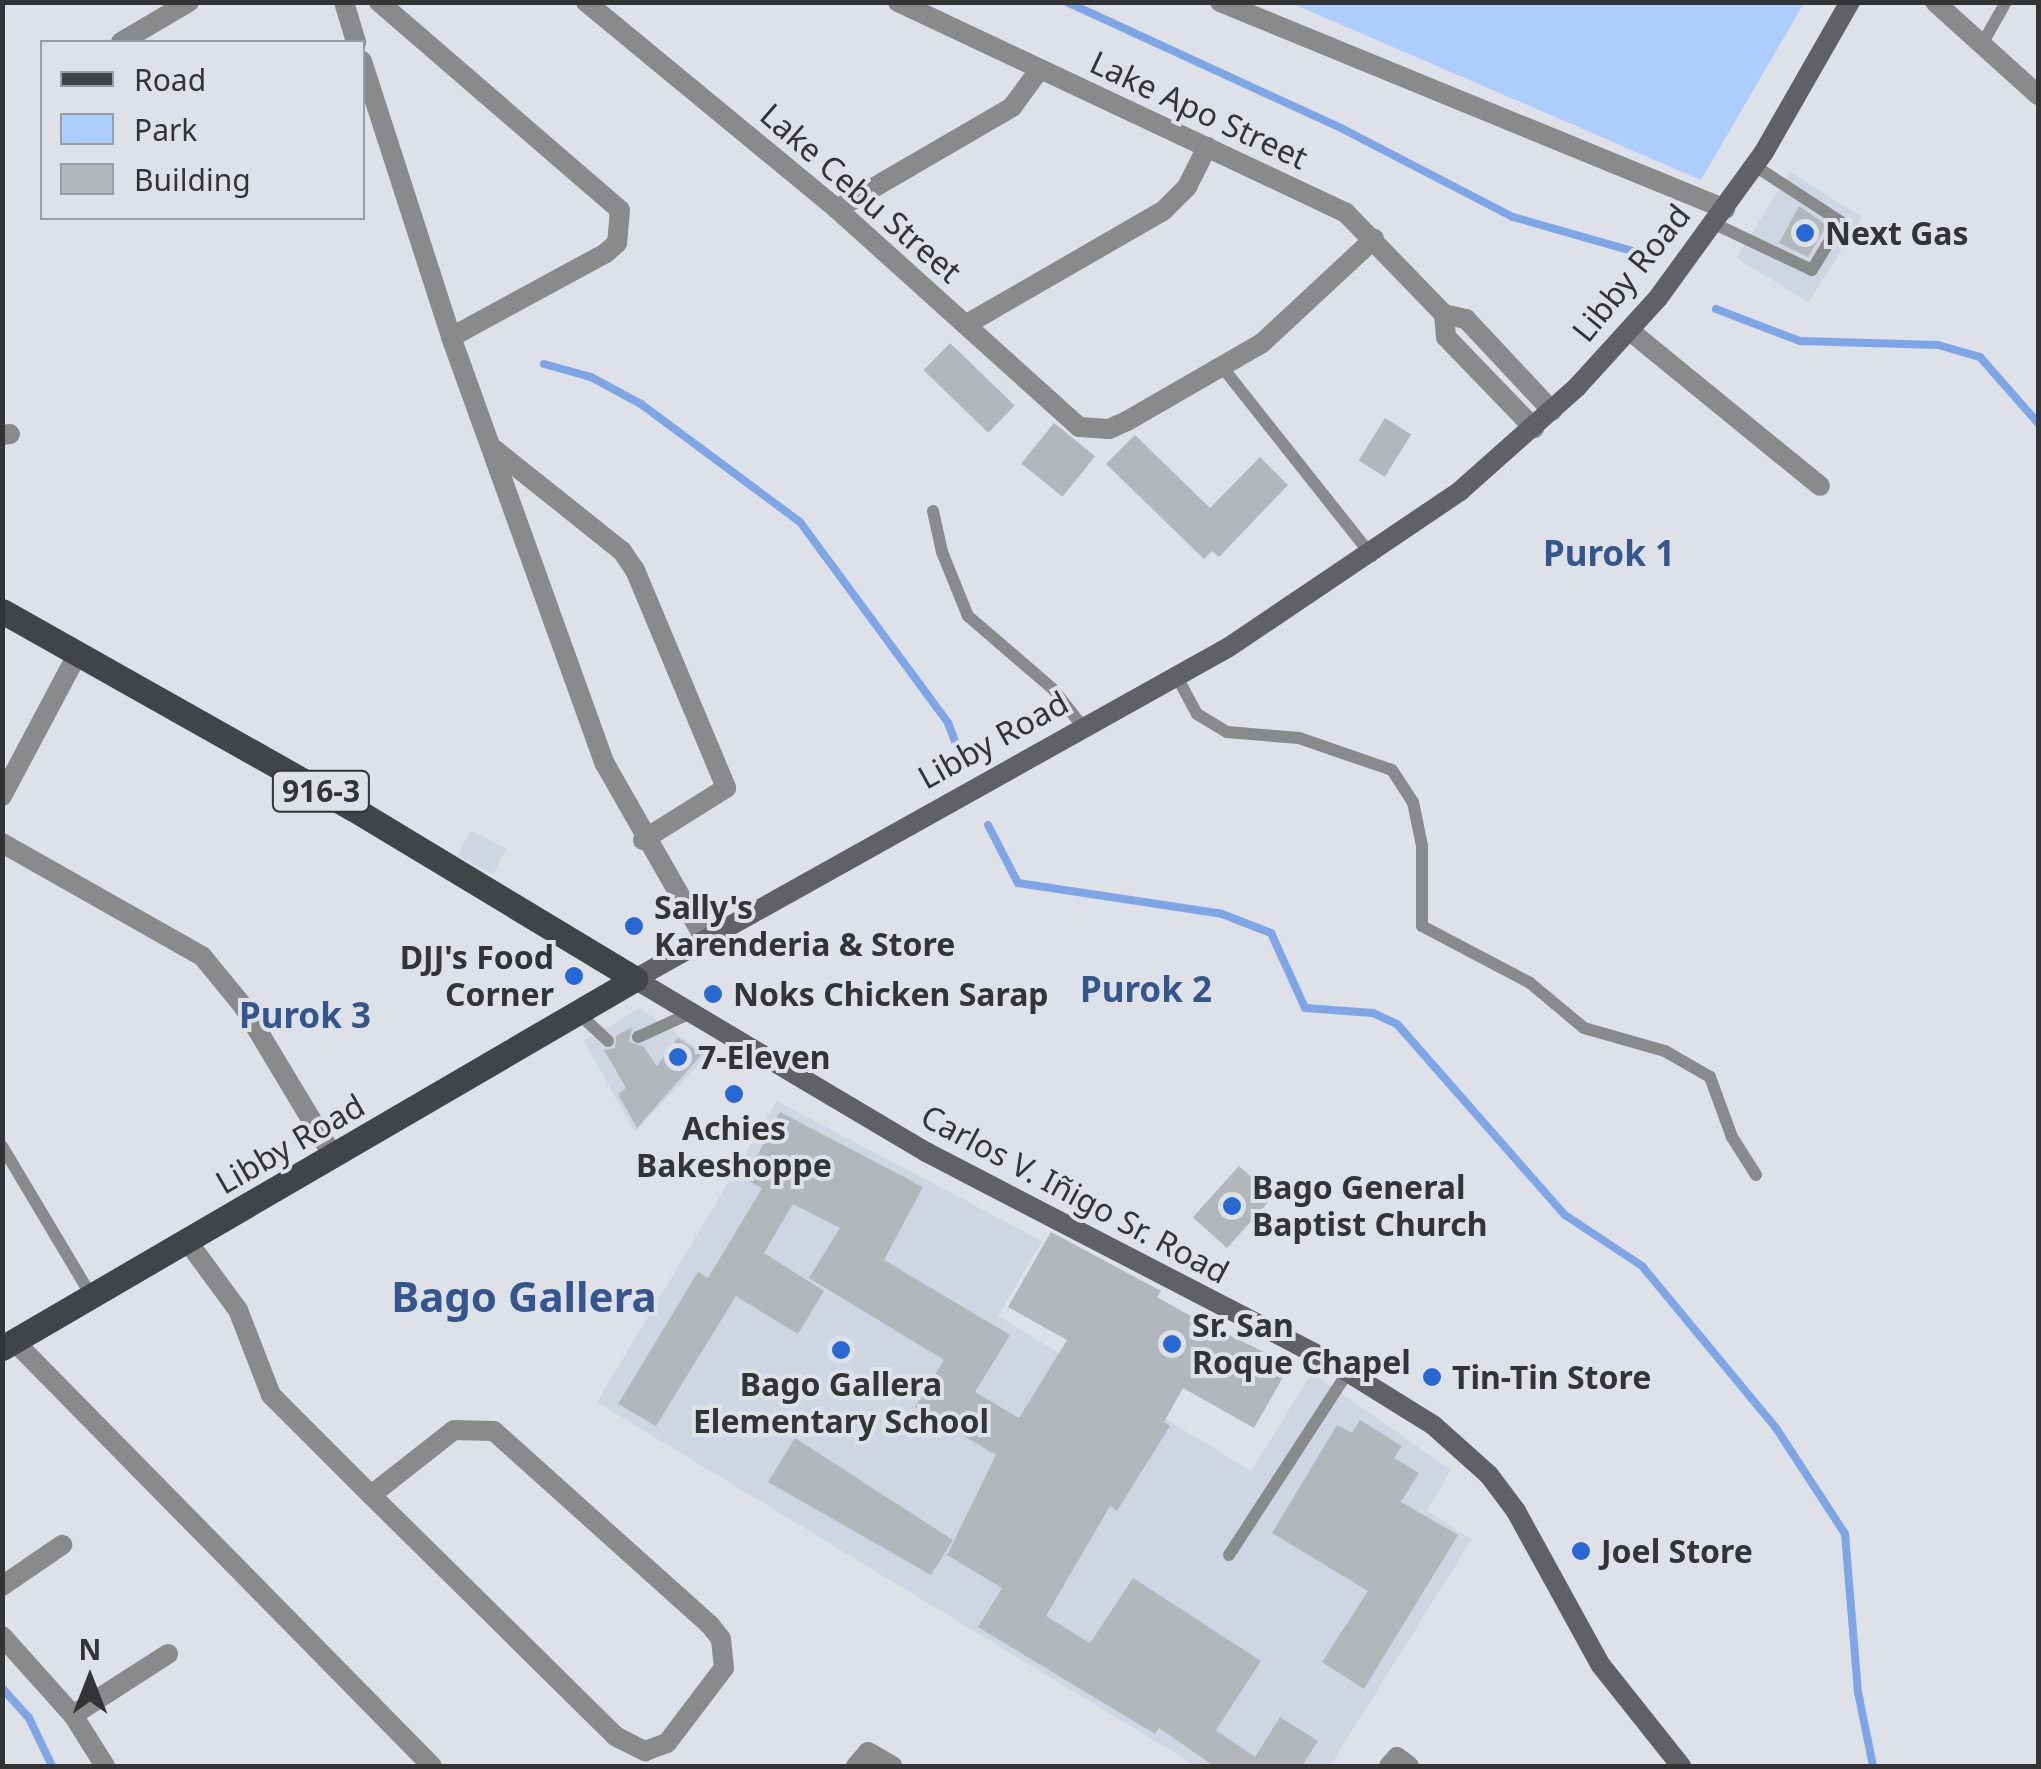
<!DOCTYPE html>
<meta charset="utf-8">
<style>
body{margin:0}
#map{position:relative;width:2041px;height:1769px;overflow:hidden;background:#dee1e7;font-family:"Noto Sans",sans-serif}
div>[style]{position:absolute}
.built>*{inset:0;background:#cfd6e2;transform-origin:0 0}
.green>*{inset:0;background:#adccff}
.stream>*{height:8px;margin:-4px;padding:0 4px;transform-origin:4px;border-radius:4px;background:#7ea6e7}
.building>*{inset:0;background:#b3b7bc;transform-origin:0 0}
.service>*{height:12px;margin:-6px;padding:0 6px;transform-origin:6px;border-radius:6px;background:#898a8c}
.minor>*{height:20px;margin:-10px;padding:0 10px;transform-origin:10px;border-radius:10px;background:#898a8c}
.secondary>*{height:20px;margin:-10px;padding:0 10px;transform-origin:10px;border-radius:10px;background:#5f6164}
.primary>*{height:25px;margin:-12.5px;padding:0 12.5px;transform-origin:12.5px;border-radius:12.5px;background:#424548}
.dots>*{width:28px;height:28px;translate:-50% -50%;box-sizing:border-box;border:5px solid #dee1e7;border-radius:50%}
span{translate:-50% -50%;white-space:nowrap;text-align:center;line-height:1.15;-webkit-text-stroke:8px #dee1e7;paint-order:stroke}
.shield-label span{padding:2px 8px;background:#dee1e7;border:2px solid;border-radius:8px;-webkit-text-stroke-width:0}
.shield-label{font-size:30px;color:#323436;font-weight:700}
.street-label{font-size:32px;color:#323436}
.poi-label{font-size:32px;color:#323436;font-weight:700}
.left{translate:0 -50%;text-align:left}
.right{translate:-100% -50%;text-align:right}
.neighbourhood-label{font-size:35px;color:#34558d;font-weight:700}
.district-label{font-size:42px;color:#34558d;font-weight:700}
.frame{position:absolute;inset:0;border:5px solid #323436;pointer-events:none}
.legend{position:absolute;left:40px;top:40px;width:325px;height:180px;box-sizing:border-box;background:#dee1e7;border:2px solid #999ca0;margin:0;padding:12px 18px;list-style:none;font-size:30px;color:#323436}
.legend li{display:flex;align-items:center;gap:20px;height:50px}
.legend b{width:50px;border:2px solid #999ca0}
.north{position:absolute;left:40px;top:1629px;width:100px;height:100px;-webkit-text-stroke:8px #dee1e7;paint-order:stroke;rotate:0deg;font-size:28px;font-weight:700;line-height:40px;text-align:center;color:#323436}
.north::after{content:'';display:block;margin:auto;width:35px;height:45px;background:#323436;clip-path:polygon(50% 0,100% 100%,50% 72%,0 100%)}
</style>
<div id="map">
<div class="built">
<i style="left:1790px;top:172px;width:85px;height:101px;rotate:32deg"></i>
<i style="left:471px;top:830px;width:40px;height:29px;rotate:28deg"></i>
<i style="clip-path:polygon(640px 1008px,707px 1055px,635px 1132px,584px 1041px)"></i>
<i style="clip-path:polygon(777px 1101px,1042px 1241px,998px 1316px,1251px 1471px,1312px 1373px,1451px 1470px,1427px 1511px,1472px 1539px,1330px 1766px,1196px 1766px,597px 1402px)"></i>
</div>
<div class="green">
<i style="clip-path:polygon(1291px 3px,1804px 3px,1701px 180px)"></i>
</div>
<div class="stream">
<i style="left:1067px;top:2px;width:302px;rotate:24.7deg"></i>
<i style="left:1341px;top:128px;width:194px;rotate:27.4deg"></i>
<i style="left:1513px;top:217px;width:128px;rotate:15.9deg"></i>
<i style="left:1716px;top:309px;width:90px;rotate:20.9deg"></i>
<i style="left:1800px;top:341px;width:138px;rotate:1.7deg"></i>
<i style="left:1938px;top:345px;width:44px;rotate:15.9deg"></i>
<i style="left:1980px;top:357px;width:88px;rotate:48.7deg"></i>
<i style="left:544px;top:364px;width:49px;rotate:15.5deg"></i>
<i style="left:591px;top:377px;width:57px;rotate:28.4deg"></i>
<i style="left:641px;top:404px;width:198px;rotate:36.6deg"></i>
<i style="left:800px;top:522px;width:250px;rotate:53.6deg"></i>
<i style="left:948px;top:723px;width:31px;rotate:69deg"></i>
<i style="left:988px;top:825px;width:65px;rotate:62.7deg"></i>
<i style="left:1018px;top:883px;width:206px;rotate:8.6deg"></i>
<i style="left:1222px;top:914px;width:53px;rotate:21.2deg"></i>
<i style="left:1271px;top:933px;width:82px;rotate:65.6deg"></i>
<i style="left:1305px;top:1008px;width:68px;rotate:4.2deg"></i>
<i style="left:1373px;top:1013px;width:26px;rotate:25deg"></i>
<i style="left:1397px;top:1024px;width:254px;rotate:48.7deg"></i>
<i style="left:1565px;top:1215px;width:92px;rotate:33.5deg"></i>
<i style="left:1642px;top:1266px;width:210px;rotate:50.4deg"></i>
<i style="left:1776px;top:1428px;width:126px;rotate:56.9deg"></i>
<i style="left:1845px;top:1534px;width:159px;rotate:85.3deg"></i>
<i style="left:1858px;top:1692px;width:76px;rotate:78.5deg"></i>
<i style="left:2px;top:1688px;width:40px;rotate:48deg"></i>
<i style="left:29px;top:1718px;width:53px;rotate:64.4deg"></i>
</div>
<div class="building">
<i style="clip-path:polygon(1799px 206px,1827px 225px,1808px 257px,1779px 243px)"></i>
<i style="left:950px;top:343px;width:90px;height:38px;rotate:44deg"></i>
<i style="left:1385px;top:418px;width:31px;height:50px;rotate:32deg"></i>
<i style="left:1054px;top:423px;width:53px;height:52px;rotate:39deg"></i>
<i style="clip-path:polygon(1135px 435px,1210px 508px,1260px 457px,1288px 485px,1219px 557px,1212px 551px,1204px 559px,1106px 464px)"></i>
<i style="clip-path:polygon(632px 1027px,629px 1042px,643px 1046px,657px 1066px,678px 1038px,702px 1054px,637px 1128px,618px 1094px,626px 1088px,604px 1050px,615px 1048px,616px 1036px)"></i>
<i style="clip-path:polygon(780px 1112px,923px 1187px,884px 1260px,1010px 1335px,975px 1392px,1019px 1418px,1067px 1340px,1008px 1307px,1051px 1232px,1161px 1291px,1157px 1297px,1189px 1315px,1290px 1365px,1254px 1428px,1183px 1388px,1164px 1422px,1170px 1426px,1117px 1511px,1110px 1506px,1046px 1616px,1090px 1643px,1133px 1578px,1261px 1661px,1216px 1730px,1255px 1757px,1280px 1717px,1318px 1741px,1302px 1766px,1214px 1766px,1159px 1728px,1155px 1734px,978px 1627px,1002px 1588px,947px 1555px,996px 1455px,915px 1407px,944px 1360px,809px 1278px,840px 1228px,793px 1204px,764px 1253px,824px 1291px,798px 1334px,736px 1296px,656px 1426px,618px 1404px,698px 1272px,708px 1278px,762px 1188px,745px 1179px)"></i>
<i style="left:1239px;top:1166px;width:46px;height:69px;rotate:42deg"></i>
<i style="clip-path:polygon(1360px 1420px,1402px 1446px,1394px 1458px,1419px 1473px,1401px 1502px,1458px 1535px,1364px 1689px,1322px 1662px,1368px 1591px,1272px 1533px,1337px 1425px,1352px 1433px)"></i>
<i style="clip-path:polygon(795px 1438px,953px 1540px,931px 1575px,768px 1482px)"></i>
</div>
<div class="service">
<i style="left:1981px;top:46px;width:51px;rotate:-60.4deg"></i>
<i style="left:1715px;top:224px;width:107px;rotate:25.4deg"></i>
<i style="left:1812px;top:270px;width:56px;rotate:-58.9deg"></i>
<i style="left:1841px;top:222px;width:103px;rotate:-146.9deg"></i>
<i style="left:1223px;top:368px;width:240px;rotate:51.6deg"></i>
<i style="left:933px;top:511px;width:42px;rotate:77.6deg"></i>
<i style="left:942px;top:552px;width:69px;rotate:67.9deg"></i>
<i style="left:968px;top:616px;width:112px;rotate:40.7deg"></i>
<i style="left:1053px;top:689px;width:48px;rotate:51.7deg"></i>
<i style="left:1176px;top:675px;width:44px;rotate:61.7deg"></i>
<i style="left:1197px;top:714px;width:35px;rotate:31deg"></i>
<i style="left:1227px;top:732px;width:72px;rotate:4.8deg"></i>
<i style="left:1299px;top:738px;width:98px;rotate:19deg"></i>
<i style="left:1392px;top:770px;width:38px;rotate:57deg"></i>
<i style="left:1413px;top:802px;width:45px;rotate:78.4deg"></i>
<i style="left:1422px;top:846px;width:80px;rotate:90deg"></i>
<i style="left:1422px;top:926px;width:122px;rotate:27.8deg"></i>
<i style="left:1530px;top:983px;width:70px;rotate:39.8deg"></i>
<i style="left:1584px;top:1028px;width:84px;rotate:15.9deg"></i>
<i style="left:1665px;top:1051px;width:52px;rotate:30deg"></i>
<i style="left:1710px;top:1077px;width:64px;rotate:69.9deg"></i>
<i style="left:1732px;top:1137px;width:45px;rotate:57.7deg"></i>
<i style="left:578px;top:1013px;width:41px;rotate:43deg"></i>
<i style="left:638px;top:1037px;width:58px;rotate:-24.4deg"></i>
<i style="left:2px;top:1146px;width:176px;rotate:59.2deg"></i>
<i style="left:1229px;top:1555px;width:218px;rotate:-57deg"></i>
</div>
<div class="minor">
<i style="left:344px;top:2px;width:42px;rotate:73.3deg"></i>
<i style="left:379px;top:2px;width:318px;rotate:40.8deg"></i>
<i style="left:620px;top:210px;width:33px;rotate:95deg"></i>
<i style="left:617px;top:243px;width:15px;rotate:138deg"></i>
<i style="left:606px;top:253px;width:176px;rotate:151.5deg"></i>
<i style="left:586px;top:2px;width:325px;rotate:39.5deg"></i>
<i style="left:837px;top:209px;width:326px;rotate:42deg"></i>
<i style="left:1079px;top:427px;width:30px;rotate:4deg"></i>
<i style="left:1109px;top:429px;width:20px;rotate:-24deg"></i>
<i style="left:1127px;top:421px;width:156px;rotate:-30deg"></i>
<i style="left:1262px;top:343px;width:153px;rotate:-42.9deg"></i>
<i style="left:898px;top:2px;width:494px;rotate:25.2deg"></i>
<i style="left:1345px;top:212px;width:142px;rotate:45.9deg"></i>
<i style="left:1444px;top:314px;width:23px;rotate:13deg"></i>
<i style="left:1466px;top:319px;width:126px;rotate:46.9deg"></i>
<i style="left:1220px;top:2px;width:546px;rotate:22.29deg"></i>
<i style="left:1935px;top:2px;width:139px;rotate:42.1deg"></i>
<i style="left:121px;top:42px;width:79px;rotate:-30.5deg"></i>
<i style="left:362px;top:61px;width:290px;rotate:72.1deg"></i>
<i style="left:451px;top:337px;width:454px;rotate:70.2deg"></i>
<i style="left:605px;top:764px;width:202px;rotate:60.3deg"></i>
<i style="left:837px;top:209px;width:203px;rotate:-30.2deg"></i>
<i style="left:1012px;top:107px;width:47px;rotate:-53.6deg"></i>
<i style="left:1444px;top:314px;width:23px;rotate:85deg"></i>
<i style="left:1446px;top:337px;width:127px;rotate:46deg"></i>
<i style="left:967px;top:324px;width:226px;rotate:-30deg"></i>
<i style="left:1163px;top:211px;width:34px;rotate:-45deg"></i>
<i style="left:1187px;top:187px;width:45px;rotate:-63.4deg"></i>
<i style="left:1630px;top:331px;width:245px;rotate:39.2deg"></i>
<i style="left:2px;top:435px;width:8px;rotate:-7deg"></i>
<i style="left:494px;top:449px;width:164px;rotate:38.6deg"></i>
<i style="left:622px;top:551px;width:23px;rotate:56deg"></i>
<i style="left:635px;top:570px;width:236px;rotate:67.3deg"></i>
<i style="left:726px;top:788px;width:98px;rotate:147.9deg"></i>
<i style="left:2px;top:796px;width:160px;rotate:-62deg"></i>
<i style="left:2px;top:843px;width:230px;rotate:29.5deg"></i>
<i style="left:202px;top:956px;width:65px;rotate:50.6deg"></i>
<i style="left:243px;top:1006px;width:175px;rotate:59deg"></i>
<i style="left:188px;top:1242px;width:84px;rotate:53.7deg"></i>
<i style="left:238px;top:1310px;width:91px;rotate:68.8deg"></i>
<i style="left:271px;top:1395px;width:141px;rotate:45deg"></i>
<i style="left:371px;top:1495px;width:343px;rotate:44.6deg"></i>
<i style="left:615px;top:1736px;width:34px;rotate:27deg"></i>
<i style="left:645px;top:1751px;width:23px;rotate:-20deg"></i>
<i style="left:667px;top:1743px;width:94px;rotate:-52.8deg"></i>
<i style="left:724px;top:1668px;width:29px;rotate:-96deg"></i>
<i style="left:721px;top:1639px;width:18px;rotate:-128deg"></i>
<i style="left:710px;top:1625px;width:290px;rotate:-138.1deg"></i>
<i style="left:494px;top:1431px;width:40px;rotate:-178.6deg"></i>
<i style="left:454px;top:1430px;width:105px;rotate:141.9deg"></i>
<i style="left:14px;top:1341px;width:596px;rotate:45.48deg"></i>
<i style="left:2px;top:1586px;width:73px;rotate:-34.3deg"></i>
<i style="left:2px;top:1636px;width:106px;rotate:48.1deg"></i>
<i style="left:73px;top:1715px;width:60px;rotate:57.9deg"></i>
<i style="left:73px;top:1715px;width:113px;rotate:-32.7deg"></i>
<i style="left:856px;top:1766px;width:18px;rotate:-49deg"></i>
<i style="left:868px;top:1752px;width:28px;rotate:30deg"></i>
<i style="left:1389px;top:1766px;width:12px;rotate:-48deg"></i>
<i style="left:1397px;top:1757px;width:15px;rotate:37deg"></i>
</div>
<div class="secondary">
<i style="left:1681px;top:1766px;width:130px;rotate:-128.5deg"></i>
<i style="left:1600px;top:1664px;width:175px;rotate:-118.8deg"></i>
<i style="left:1516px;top:1511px;width:45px;rotate:-126.9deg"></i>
<i style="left:1489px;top:1475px;width:75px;rotate:-138.2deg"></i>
<i style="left:1433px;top:1425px;width:118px;rotate:-148.2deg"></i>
<i style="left:1333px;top:1363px;width:458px;rotate:-152.6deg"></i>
<i style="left:926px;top:1152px;width:339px;rotate:-149.3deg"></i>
<i style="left:635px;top:979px;width:680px;rotate:-29.2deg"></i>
<i style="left:1229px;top:647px;width:279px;rotate:-34deg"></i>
<i style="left:1460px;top:491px;width:157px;rotate:-41.6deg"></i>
<i style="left:1577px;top:387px;width:120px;rotate:-47.7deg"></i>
<i style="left:1658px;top:298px;width:180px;rotate:-54deg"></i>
<i style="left:1764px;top:152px;width:173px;rotate:-60.2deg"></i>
</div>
<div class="primary">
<i style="left:2px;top:611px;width:402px;rotate:29.4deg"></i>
<i style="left:352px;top:808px;width:331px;rotate:31.1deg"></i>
<i style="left:635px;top:979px;width:733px;rotate:149.76deg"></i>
</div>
<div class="dots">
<i style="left:1805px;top:233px;background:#2868d5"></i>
<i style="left:634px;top:926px;background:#2868d5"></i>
<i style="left:574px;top:976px;background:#2868d5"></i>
<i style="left:713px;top:994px;background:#2868d5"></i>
<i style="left:678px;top:1057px;background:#2868d5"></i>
<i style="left:734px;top:1094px;background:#2868d5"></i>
<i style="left:1232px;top:1206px;background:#2868d5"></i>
<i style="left:1172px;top:1344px;background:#2868d5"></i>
<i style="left:841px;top:1350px;background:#2868d5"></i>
<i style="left:1432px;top:1377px;background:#2868d5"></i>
<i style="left:1581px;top:1551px;background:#2868d5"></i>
</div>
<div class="shield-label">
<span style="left:321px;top:791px">916-3</span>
</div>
<div class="street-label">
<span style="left:1199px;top:110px;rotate:25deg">Lake Apo Street</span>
<span style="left:861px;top:193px;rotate:41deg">Lake Cebu Street</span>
<span style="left:1631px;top:273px;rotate:-51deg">Libby Road</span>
<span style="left:993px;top:740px;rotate:-29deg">Libby Road</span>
<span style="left:290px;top:1144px;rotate:-30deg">Libby Road</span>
<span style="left:1075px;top:1194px;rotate:28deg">Carlos V. Iñigo Sr. Road</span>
</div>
<div class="poi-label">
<span class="left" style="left:1825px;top:233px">Next Gas</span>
<span class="left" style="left:654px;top:926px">Sally's<br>Karenderia &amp; Store</span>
<span class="right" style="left:554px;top:976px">DJJ's Food<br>Corner</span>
<span class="left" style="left:733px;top:994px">Noks Chicken Sarap</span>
<span class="left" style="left:698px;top:1057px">7-Eleven</span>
<span style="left:734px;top:1147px">Achies<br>Bakeshoppe</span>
<span class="left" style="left:1252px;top:1206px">Bago General<br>Baptist Church</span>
<span class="left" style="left:1192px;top:1344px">Sr. San<br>Roque Chapel</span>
<span class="left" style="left:1452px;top:1377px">Tin-Tin Store</span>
<span style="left:841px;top:1403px">Bago Gallera<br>Elementary School</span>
<span class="left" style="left:1601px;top:1551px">Joel Store</span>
</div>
<div class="neighbourhood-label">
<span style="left:1609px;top:553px">Purok 1</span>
<span style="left:1146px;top:989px">Purok 2</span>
<span style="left:305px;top:1015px">Purok 3</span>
</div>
<div class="district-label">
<span style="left:524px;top:1296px">Bago Gallera</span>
</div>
<div class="frame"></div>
<ul class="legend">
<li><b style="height:12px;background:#424548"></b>Road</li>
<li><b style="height:28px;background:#adccff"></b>Park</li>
<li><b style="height:28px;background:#b3b7bc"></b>Building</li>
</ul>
<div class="north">N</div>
</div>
